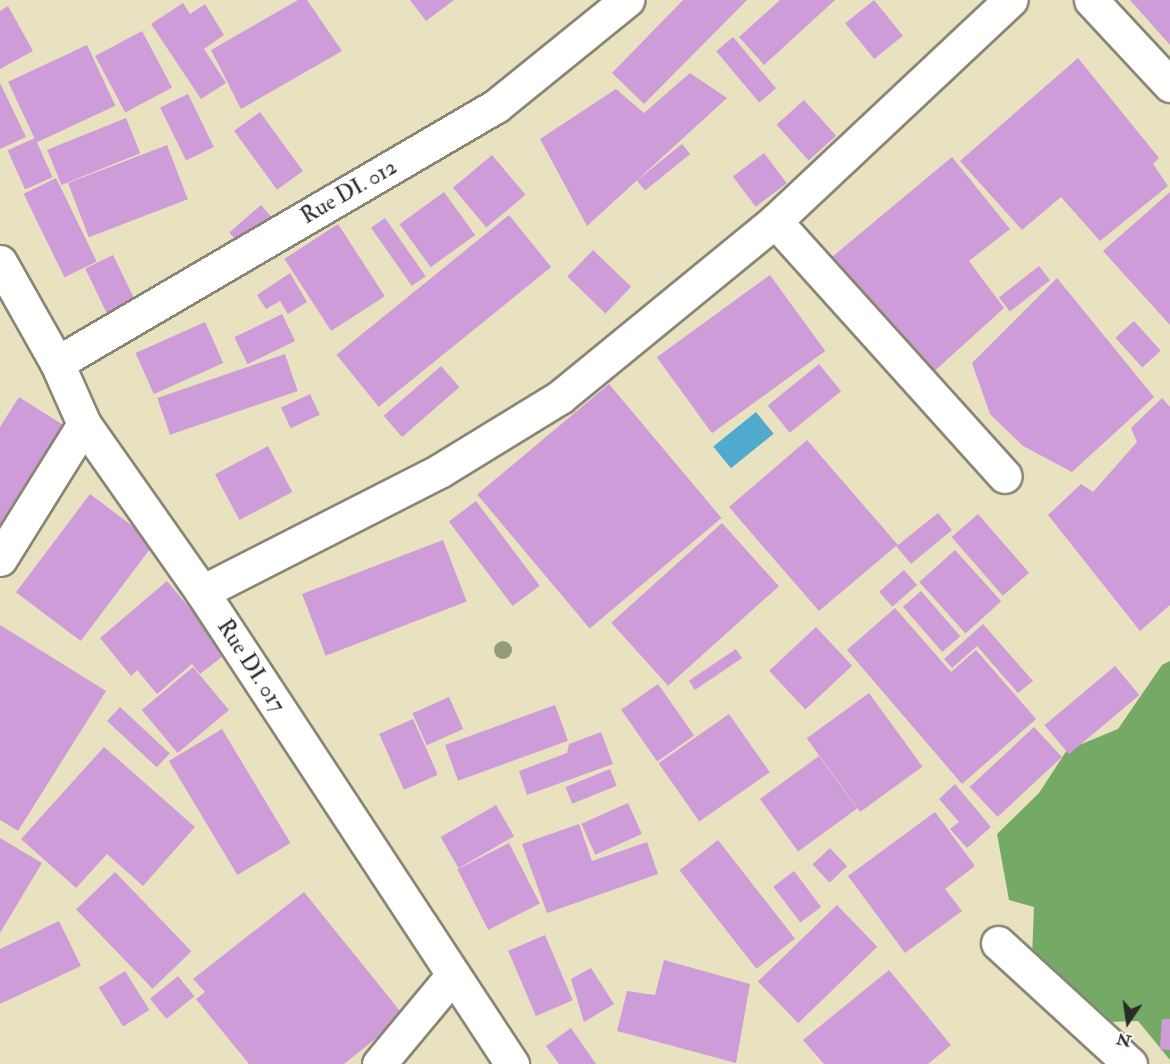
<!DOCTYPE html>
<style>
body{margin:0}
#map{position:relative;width:1170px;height:1064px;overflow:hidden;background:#e9e2c0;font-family:"IM FELL Double Pica",serif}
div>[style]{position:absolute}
.forest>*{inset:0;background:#74aa66}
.water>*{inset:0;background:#4faacd;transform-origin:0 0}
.building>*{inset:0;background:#ce9cd9;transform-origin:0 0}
.roads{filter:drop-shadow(2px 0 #8a8676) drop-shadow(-2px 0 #8a8676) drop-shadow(0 2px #8a8676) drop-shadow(0 -2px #8a8676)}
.street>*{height:33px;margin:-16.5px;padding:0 16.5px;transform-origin:16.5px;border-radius:16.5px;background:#fff}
.trees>*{width:18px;height:18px;margin:-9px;border-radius:50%;background:#949b7c}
span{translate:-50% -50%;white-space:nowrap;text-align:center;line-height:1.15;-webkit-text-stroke:6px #fff;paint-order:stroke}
.street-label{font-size:22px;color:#2b2b2b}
.north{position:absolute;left:1098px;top:992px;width:60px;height:60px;-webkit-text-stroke:4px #fff;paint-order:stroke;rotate:193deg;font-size:16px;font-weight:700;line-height:24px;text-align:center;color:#2b2b2b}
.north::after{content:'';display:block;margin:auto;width:21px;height:27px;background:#2b2b2b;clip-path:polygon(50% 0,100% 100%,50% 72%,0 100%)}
</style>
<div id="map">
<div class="forest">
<i style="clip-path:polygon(1170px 661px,1170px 1060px,1138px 1021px,1077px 1023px,1031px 982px,1034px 907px,1009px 900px,997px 834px,1039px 793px,1067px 750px,1118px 729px,1162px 665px)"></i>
</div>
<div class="water">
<i style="left:756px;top:412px;width:28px;height:55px;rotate:51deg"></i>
</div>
<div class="building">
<i style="clip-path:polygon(298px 0,307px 0,342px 51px,241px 109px,211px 50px)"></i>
<i style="clip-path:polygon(410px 0,454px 0,426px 21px)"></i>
<i style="clip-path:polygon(683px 0,747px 0,644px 104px,612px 73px)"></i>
<i style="clip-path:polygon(780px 0,835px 0,764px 65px,739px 37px)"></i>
<i style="left:874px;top:0;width:46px;height:37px;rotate:51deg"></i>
<i style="clip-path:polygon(1130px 0,1170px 0,1170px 45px)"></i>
<i style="clip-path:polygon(183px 3px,190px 14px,205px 4px,224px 35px,204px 49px,226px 83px,201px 99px,151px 24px)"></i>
<i style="clip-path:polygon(8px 6px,33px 51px,0 69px,0 11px)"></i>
<i style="left:142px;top:31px;width:64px;height:53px;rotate:62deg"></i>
<i style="left:733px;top:37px;width:67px;height:22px;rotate:50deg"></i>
<i style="left:87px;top:45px;width:67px;height:87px;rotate:65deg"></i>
<i style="clip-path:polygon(1078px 58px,1159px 158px,1153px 164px,1168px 186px,1100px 241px,1061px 197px,1022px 230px,960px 161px)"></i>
<i style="clip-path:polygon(690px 73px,727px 98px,587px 226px,540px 139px,616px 89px,644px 113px)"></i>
<i style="clip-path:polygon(0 83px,26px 137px,0 149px)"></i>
<i style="left:188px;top:94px;width:59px;height:31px;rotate:64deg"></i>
<i style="left:804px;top:100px;width:48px;height:37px;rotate:48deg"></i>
<i style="left:260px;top:112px;width:73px;height:32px;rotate:54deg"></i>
<i style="left:126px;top:118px;width:38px;height:85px;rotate:68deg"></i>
<i style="left:35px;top:138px;width:43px;height:30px;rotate:66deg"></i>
<i style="left:682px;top:144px;width:13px;height:58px;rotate:51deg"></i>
<i style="left:167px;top:145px;width:58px;height:106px;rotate:69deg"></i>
<i style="left:764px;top:153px;width:38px;height:39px;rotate:53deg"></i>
<i style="left:492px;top:155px;width:52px;height:51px;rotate:50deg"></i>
<i style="clip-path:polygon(952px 157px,1010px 229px,969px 261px,1004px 308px,928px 377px,832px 257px)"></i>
<i style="left:56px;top:178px;width:93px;height:36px;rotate:64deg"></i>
<i style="left:444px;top:192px;width:53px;height:55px;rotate:54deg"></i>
<i style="clip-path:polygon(1170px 192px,1170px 325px,1103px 251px)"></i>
<i style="left:261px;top:205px;width:20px;height:42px;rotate:49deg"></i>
<i style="left:509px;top:215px;width:67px;height:222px;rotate:51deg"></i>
<i style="left:385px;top:218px;width:71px;height:17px;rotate:55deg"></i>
<i style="left:338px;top:224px;width:86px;height:64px;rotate:57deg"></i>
<i style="left:593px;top:250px;width:53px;height:37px;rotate:44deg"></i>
<i style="left:113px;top:255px;width:55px;height:31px;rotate:64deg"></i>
<i style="left:1039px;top:266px;width:18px;height:51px;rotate:52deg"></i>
<i style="clip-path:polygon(290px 273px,307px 302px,288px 314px,280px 301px,266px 309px,257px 295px)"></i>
<i style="left:770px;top:275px;width:94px;height:140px;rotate:54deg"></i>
<i style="clip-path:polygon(1057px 278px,1154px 397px,1072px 472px,1023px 446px,990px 414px,972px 363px)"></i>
<i style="left:282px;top:314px;width:30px;height:53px;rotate:64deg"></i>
<i style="left:1134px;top:321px;width:40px;height:25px;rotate:48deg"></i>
<i style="left:205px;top:322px;width:45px;height:76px;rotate:66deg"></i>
<i style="left:285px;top:354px;width:39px;height:135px;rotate:71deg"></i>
<i style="left:819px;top:364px;width:35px;height:66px;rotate:51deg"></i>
<i style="left:441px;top:366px;width:28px;height:76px;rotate:49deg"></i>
<i style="left:609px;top:384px;width:175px;height:172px;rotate:50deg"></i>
<i style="left:310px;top:394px;width:23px;height:32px;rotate:65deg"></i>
<i style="clip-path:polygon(19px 397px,68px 428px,0 531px,0 427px)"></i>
<i style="clip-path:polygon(1162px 398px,1170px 407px,1170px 605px,1140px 631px,1048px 515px,1081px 484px,1093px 492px,1137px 442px,1131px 428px)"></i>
<i style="clip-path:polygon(807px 440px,898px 545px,938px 513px,952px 530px,911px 564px,896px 546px,819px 611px,729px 507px)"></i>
<i style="left:268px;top:446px;width:52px;height:60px;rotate:62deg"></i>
<i style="left:90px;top:494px;width:81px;height:123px;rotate:37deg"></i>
<i style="left:476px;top:501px;width:106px;height:34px;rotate:53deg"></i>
<i style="left:978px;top:514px;width:78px;height:35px;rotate:49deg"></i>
<i style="left:722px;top:523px;width:85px;height:149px;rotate:48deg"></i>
<i style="left:443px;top:540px;width:66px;height:151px;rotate:69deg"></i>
<i style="left:955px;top:550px;width:69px;height:48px;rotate:48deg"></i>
<i style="left:904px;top:570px;width:20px;height:33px;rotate:49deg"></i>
<i style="clip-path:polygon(167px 581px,227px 653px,200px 674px,192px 664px,157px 694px,137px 670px,131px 676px,100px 638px)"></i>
<i style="left:921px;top:591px;width:60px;height:24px;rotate:49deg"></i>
<i style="clip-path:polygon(895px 608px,951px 672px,976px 650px,1036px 719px,962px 784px,847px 650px)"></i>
<i style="clip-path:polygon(983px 624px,1033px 681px,1018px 693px,977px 646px,952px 668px,944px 659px)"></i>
<i style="clip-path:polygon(0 625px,106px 691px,18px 831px,0 820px)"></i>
<i style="left:816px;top:627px;width:53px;height:64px;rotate:47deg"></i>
<i style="left:736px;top:649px;width:11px;height:57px;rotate:56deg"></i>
<i style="left:1115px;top:666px;width:38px;height:92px;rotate:50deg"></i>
<i style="left:193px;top:667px;width:56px;height:67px;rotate:50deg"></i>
<i style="left:658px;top:684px;width:63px;height:45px;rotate:55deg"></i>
<i style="left:869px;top:693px;width:91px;height:77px;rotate:54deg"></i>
<i style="left:449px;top:697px;width:35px;height:40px;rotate:66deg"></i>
<i style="left:555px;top:705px;width:38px;height:117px;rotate:70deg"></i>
<i style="left:120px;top:707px;width:68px;height:19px;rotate:43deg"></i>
<i style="left:729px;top:714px;width:71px;height:86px;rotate:55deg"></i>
<i style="left:413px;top:719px;width:61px;height:37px;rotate:66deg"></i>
<i style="left:1034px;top:727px;width:41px;height:88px;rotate:47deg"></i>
<i style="left:222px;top:729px;width:133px;height:62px;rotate:59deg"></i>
<i style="clip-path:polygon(601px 732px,613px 764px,527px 795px,519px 771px,567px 753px,569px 744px)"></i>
<i style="clip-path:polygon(104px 747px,195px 827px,143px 886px,107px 854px,76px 888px,21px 839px)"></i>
<i style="left:819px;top:756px;width:65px;height:73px;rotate:54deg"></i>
<i style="left:610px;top:769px;width:18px;height:48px;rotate:68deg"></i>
<i style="clip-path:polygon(955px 784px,991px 827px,967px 848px,950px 829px,959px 822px,939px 799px)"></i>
<i style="left:628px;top:803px;width:34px;height:51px;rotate:66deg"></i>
<i style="left:496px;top:805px;width:36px;height:64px;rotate:60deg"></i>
<i style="clip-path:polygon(935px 812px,975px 866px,945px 889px,962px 911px,905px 953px,848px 876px)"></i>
<i style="clip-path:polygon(579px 824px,592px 861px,647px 842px,658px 874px,547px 913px,522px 844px)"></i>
<i style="clip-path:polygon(0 838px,42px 863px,0 933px)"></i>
<i style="left:718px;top:840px;width:125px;height:49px;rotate:52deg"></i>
<i style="left:509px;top:843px;width:68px;height:58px;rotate:63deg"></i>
<i style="left:830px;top:848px;width:25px;height:24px;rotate:47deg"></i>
<i style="left:794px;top:871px;width:45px;height:26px;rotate:53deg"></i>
<i style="left:115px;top:872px;width:110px;height:54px;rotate:46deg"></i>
<i style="clip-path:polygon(304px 892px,404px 1016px,344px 1064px,249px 1064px,196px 999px,205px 992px,193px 979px)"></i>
<i style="left:837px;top:905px;width:58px;height:110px;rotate:46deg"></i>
<i style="clip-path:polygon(59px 921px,81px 966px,0 1004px,0 949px)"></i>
<i style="left:545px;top:935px;width:71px;height:40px;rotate:67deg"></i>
<i style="clip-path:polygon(664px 960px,750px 984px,736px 1063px,617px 1031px,627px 991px,655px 995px)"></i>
<i style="clip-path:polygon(591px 968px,614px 1004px,584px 1022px,571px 979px)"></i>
<i style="clip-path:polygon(889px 970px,951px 1045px,928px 1064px,824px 1064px,803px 1040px)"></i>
<i style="left:125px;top:971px;width:46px;height:31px;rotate:58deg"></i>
<i style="left:178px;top:976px;width:26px;height:36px;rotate:51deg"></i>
<i style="clip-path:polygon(1162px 1019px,1170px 1019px,1170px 1050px,1160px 1049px)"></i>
<i style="clip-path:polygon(571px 1028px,596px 1064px,559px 1064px,546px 1046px)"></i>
</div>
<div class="roads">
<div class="street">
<i style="left:1091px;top:0;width:116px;rotate:47.1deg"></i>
<i style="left:775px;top:221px;width:343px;rotate:48deg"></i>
<i style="left:0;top:262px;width:116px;rotate:60.6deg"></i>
<i style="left:57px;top:363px;width:67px;rotate:66.1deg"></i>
<i style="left:84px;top:424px;width:205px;rotate:54.9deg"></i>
<i style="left:202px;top:592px;width:565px;rotate:56.7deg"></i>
<i style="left:57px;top:363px;width:509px;rotate:-30.35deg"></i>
<i style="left:496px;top:106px;width:169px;rotate:-39deg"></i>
<i style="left:0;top:559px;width:159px;rotate:-58.1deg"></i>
<i style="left:202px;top:592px;width:268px;rotate:-27deg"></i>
<i style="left:441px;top:470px;width:140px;rotate:-31.5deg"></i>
<i style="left:560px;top:397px;width:278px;rotate:-39.3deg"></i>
<i style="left:775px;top:221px;width:323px;rotate:-43.2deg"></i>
<i style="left:998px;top:943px;width:179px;rotate:42.5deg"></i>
<i style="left:379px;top:1064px;width:116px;rotate:-50.3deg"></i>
</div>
</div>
<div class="trees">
<i style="left:503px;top:650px"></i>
</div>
<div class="street-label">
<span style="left:349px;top:192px;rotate:-30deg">Rue DI. 012</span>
<span style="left:251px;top:666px;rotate:57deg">Rue DI. 017</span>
</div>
<div class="north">N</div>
</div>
